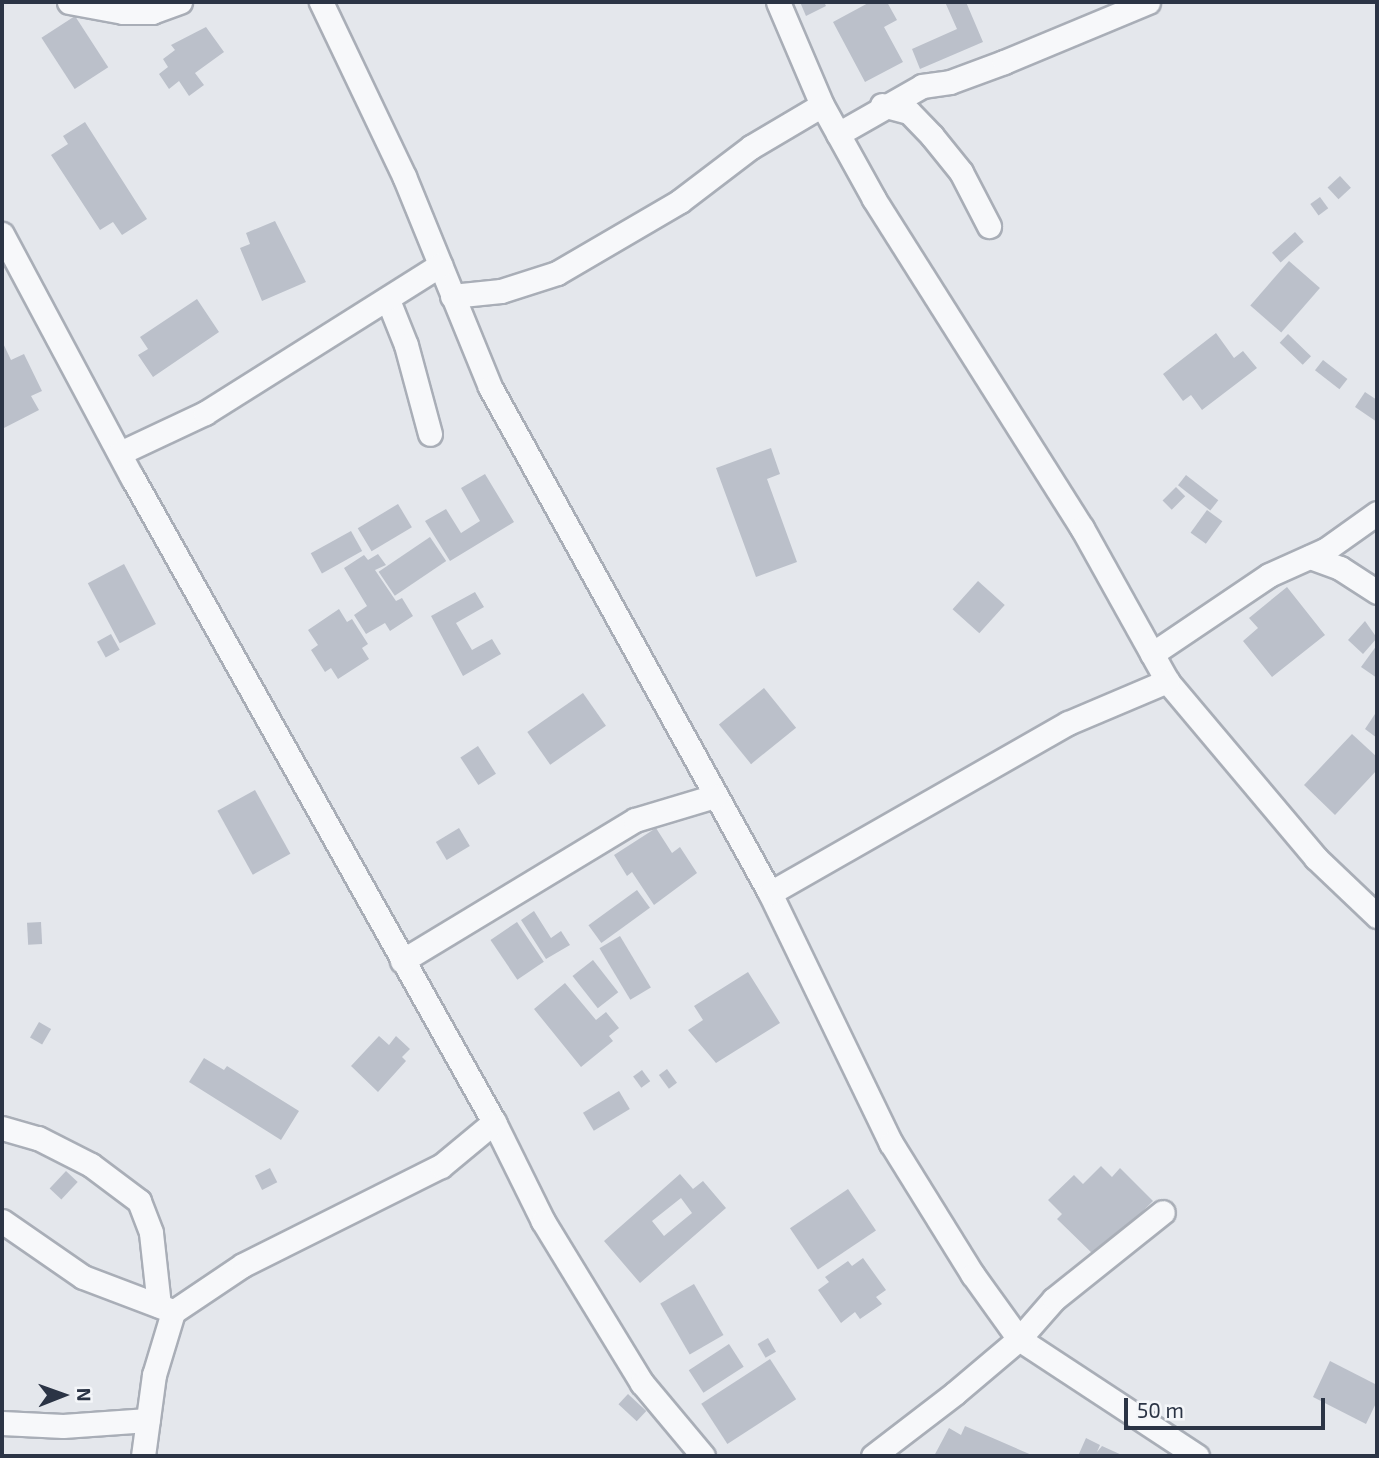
<!DOCTYPE html>
<style>
body{margin:0}
#map{position:relative;width:1379px;height:1458px;overflow:hidden;background:#e4e7ec;font-family:"Exo 2",sans-serif}
div>[style]{position:absolute}
.building>*{inset:0;background:#bbc0ca;transform-origin:0 0}
.roads{filter:drop-shadow(2px 0 #a9aeb7) drop-shadow(-2px 0 #a9aeb7) drop-shadow(0 2px #a9aeb7) drop-shadow(0 -2px #a9aeb7)}
.minor>*{height:23px;margin:-11.5px;padding:0 11.5px;transform-origin:11.5px;border-radius:11.5px;background:#f7f8fa}
span{translate:-50% -50%;white-space:nowrap;text-align:center;line-height:1.15;-webkit-text-stroke:5px #f4f6f9;paint-order:stroke}
.frame{position:absolute;inset:0;border:4px solid #2b3445;pointer-events:none}
.north{position:absolute;left:28px;top:1360px;width:70px;height:70px;-webkit-text-stroke:5px #f4f6f9;paint-order:stroke;rotate:89deg;font-size:19px;font-weight:700;line-height:28px;text-align:center;color:#2b3445}
.north::after{content:'';display:block;margin:auto;width:24px;height:32px;background:#2b3445;clip-path:polygon(50% 0,100% 100%,50% 72%,0 100%)}
.scale{position:absolute;left:1124px;top:1398px;width:201px;height:32px;box-sizing:border-box;border:4px solid #2b3445;border-top:0;padding-left:9px;font-size:21px;line-height:24px;white-space:nowrap;color:#2b3445;-webkit-text-stroke:5px #f4f6f9;paint-order:stroke}
</style>
<div id="map">
<div class="building">
<i style="clip-path:polygon(800px 2px,824px 2px,826px 6px,806px 16px)"></i>
<i style="clip-path:polygon(870px 2px,887px 2px,897px 20px,884px 27px,903px 62px,865px 82px,833px 22px)"></i>
<i style="clip-path:polygon(945px 2px,966px 2px,983px 42px,920px 69px,912px 49px,957px 29px)"></i>
<i style="left:75px;top:16px;width:61px;height:40px;rotate:57deg"></i>
<i style="clip-path:polygon(206px 27px,224px 52px,195px 73px,204px 85px,189px 96px,179px 81px,169px 89px,159px 74px,168px 67px,163px 59px,175px 50px,171px 45px)"></i>
<i style="clip-path:polygon(85px 122px,147px 219px,122px 235px,113px 222px,100px 230px,51px 155px,68px 144px,63px 136px)"></i>
<i style="left:1340px;top:176px;width:16px;height:17px;rotate:47deg"></i>
<i style="left:1320px;top:197px;width:14px;height:12px;rotate:54deg"></i>
<i style="clip-path:polygon(275px 221px,306px 282px,262px 301px,240px 248px,250px 244px,246px 233px)"></i>
<i style="left:1295px;top:232px;width:13px;height:31px;rotate:48deg"></i>
<i style="left:1289px;top:261px;width:41px;height:59px;rotate:41deg"></i>
<i style="clip-path:polygon(197px 299px,219px 332px,153px 377px,138px 355px,148px 349px,140px 337px)"></i>
<i style="clip-path:polygon(1216px 333px,1234px 358px,1243px 351px,1257px 368px,1202px 410px,1191px 395px,1183px 401px,1163px 374px)"></i>
<i style="left:1288px;top:334px;width:32px;height:12px;rotate:44deg"></i>
<i style="clip-path:polygon(2px 341px,11px 360px,24px 354px,42px 391px,31px 396px,39px 410px,2px 429px)"></i>
<i style="left:1323px;top:360px;width:31px;height:13px;rotate:38deg"></i>
<i style="clip-path:polygon(1365px 392px,1377px 400px,1377px 422px,1355px 407px)"></i>
<i style="clip-path:polygon(771px 448px,780px 474px,767px 479px,797px 562px,756px 577px,716px 468px)"></i>
<i style="clip-path:polygon(485px 474px,514px 522px,450px 561px,425px 521px,446px 509px,461px 533px,480px 521px,461px 488px)"></i>
<i style="left:1186px;top:475px;width:41px;height:13px;rotate:38deg"></i>
<i style="left:1176px;top:487px;width:13px;height:19px;rotate:45deg"></i>
<i style="left:398px;top:504px;width:27px;height:47px;rotate:59deg"></i>
<i style="left:1207px;top:510px;width:19px;height:28px;rotate:36deg"></i>
<i style="left:351px;top:531px;width:23px;height:46px;rotate:61deg"></i>
<i style="left:430px;top:537px;width:29px;height:62px;rotate:56deg"></i>
<i style="clip-path:polygon(378px 554px,386px 565px,375px 570px,396px 601px,402px 598px,413px 616px,390px 631px,385px 623px,366px 634px,354px 615px,367px 606px,344px 568px,364px 555px,368px 560px)"></i>
<i style="left:124px;top:564px;width:68px;height:41px;rotate:62deg"></i>
<i style="left:978px;top:581px;width:36px;height:38px;rotate:42deg"></i>
<i style="clip-path:polygon(1287px 587px,1325px 635px,1272px 677px,1243px 641px,1258px 628px,1249px 618px)"></i>
<i style="clip-path:polygon(475px 592px,484px 607px,456px 623px,472px 650px,492px 639px,501px 654px,463px 676px,431px 616px)"></i>
<i style="clip-path:polygon(339px 609px,347px 622px,352px 619px,368px 644px,362px 648px,369px 659px,338px 679px,331px 668px,325px 672px,311px 650px,318px 645px,308px 630px)"></i>
<i style="clip-path:polygon(1365px 621px,1377px 638px,1363px 654px,1348px 640px)"></i>
<i style="left:111px;top:634px;width:18px;height:16px;rotate:61deg"></i>
<i style="clip-path:polygon(1377px 645px,1377px 678px,1361px 667px)"></i>
<i style="left:764px;top:688px;width:51px;height:58px;rotate:51deg"></i>
<i style="left:583px;top:693px;width:40px;height:68px;rotate:55deg"></i>
<i style="clip-path:polygon(1377px 711px,1377px 738px,1365px 729px)"></i>
<i style="clip-path:polygon(1352px 734px,1377px 757px,1377px 770px,1335px 815px,1304px 785px)"></i>
<i style="left:478px;top:746px;width:33px;height:21px;rotate:57deg"></i>
<i style="left:255px;top:790px;width:73px;height:43px;rotate:61deg"></i>
<i style="left:459px;top:828px;width:21px;height:27px;rotate:59deg"></i>
<i style="clip-path:polygon(656px 828px,672px 853px,680px 847px,697px 873px,654px 905px,632px 872px,627px 876px,614px 855px)"></i>
<i style="left:637px;top:890px;width:22px;height:60px;rotate:54deg"></i>
<i style="clip-path:polygon(534px 911px,551px 938px,561px 931px,570px 945px,546px 959px,521px 920px)"></i>
<i style="left:41px;top:922px;width:22px;height:14px;rotate:87deg"></i>
<i style="left:517px;top:922px;width:48px;height:32px;rotate:56deg"></i>
<i style="left:620px;top:936px;width:60px;height:24px;rotate:59deg"></i>
<i style="left:593px;top:960px;width:41px;height:26px;rotate:52deg"></i>
<i style="clip-path:polygon(748px 972px,780px 1023px,716px 1063px,688px 1030px,703px 1020px,694px 1006px)"></i>
<i style="clip-path:polygon(565px 983px,596px 1020px,606px 1012px,619px 1028px,609px 1036px,613px 1041px,581px 1067px,534px 1009px)"></i>
<i style="left:39px;top:1022px;width:14px;height:18px;rotate:30deg"></i>
<i style="clip-path:polygon(379px 1036px,389px 1045px,396px 1036px,410px 1049px,402px 1057px,406px 1061px,378px 1092px,351px 1066px)"></i>
<i style="clip-path:polygon(204px 1058px,224px 1070px,227px 1066px,299px 1111px,281px 1140px,189px 1082px)"></i>
<i style="left:667px;top:1069px;width:17px;height:10px;rotate:54deg"></i>
<i style="left:642px;top:1070px;width:14px;height:11px;rotate:54deg"></i>
<i style="left:619px;top:1091px;width:21px;height:42px;rotate:59deg"></i>
<i style="clip-path:polygon(1101px 1166px,1112px 1177px,1120px 1168px,1153px 1201px,1096px 1257px,1057px 1219px,1062px 1214px,1048px 1200px,1074px 1175px,1083px 1184px)"></i>
<i style="left:270px;top:1168px;width:16px;height:17px;rotate:63deg"></i>
<i style="left:66px;top:1171px;width:16px;height:24px;rotate:43deg"></i>
<i style="clip-path:polygon(evenodd,680px 1174px,693px 1189px,703px 1181px,726px 1208px,640px 1283px,604px 1241px,680px 1174px,681px 1198px,692px 1213px,664px 1236px,652px 1221px,681px 1198px)"></i>
<i style="left:848px;top:1189px;width:50px;height:70px;rotate:56deg"></i>
<i style="clip-path:polygon(863px 1258px,886px 1290px,876px 1297px,882px 1304px,860px 1319px,855px 1312px,841px 1323px,818px 1290px,829px 1282px,825px 1277px,848px 1261px,852px 1266px)"></i>
<i style="left:694px;top:1284px;width:59px;height:39px;rotate:60deg"></i>
<i style="left:768px;top:1338px;width:16px;height:12px;rotate:60deg"></i>
<i style="left:729px;top:1344px;width:27px;height:48px;rotate:57deg"></i>
<i style="left:770px;top:1359px;width:48px;height:82px;rotate:57deg"></i>
<i style="clip-path:polygon(1330px 1361px,1377px 1385px,1377px 1401px,1366px 1424px,1313px 1397px)"></i>
<i style="left:628px;top:1394px;width:25px;height:14px;rotate:43deg"></i>
<i style="clip-path:polygon(965px 1426px,1034px 1456px,934px 1456px,949px 1428px,961px 1435px)"></i>
<i style="clip-path:polygon(1086px 1438px,1100px 1445px,1097px 1452px,1102px 1446px,1124px 1456px,1078px 1456px)"></i>
</div>
<div class="roads">
<div class="minor">
<i style="left:69px;top:2px;width:55px;rotate:10.5deg"></i>
<i style="left:123px;top:12px;width:29px"></i>
<i style="left:152px;top:12px;width:30px;rotate:-20deg"></i>
<i style="left:321px;top:2px;width:193px;rotate:64.5deg"></i>
<i style="left:404px;top:176px;width:228px;rotate:67.8deg"></i>
<i style="left:490px;top:387px;width:578px;rotate:61.04deg"></i>
<i style="left:770px;top:893px;width:278px;rotate:64.2deg"></i>
<i style="left:891px;top:1143px;width:155px;rotate:58.2deg"></i>
<i style="left:973px;top:1275px;width:79px;rotate:54.3deg"></i>
<i style="left:1019px;top:1339px;width:213px;rotate:33.3deg"></i>
<i style="left:778px;top:2px;width:112px;rotate:66.9deg"></i>
<i style="left:822px;top:105px;width:107px;rotate:61deg"></i>
<i style="left:874px;top:199px;width:389px;rotate:57.7deg"></i>
<i style="left:1082px;top:528px;width:175px;rotate:60.9deg"></i>
<i style="left:1167px;top:681px;width:231px;rotate:49.9deg"></i>
<i style="left:1316px;top:858px;width:84px;rotate:43.6deg"></i>
<i style="left:882px;top:105px;width:28px;rotate:15deg"></i>
<i style="left:909px;top:112px;width:33px;rotate:46deg"></i>
<i style="left:932px;top:136px;width:46px;rotate:51.1deg"></i>
<i style="left:961px;top:172px;width:61px;rotate:62.6deg"></i>
<i style="left:838px;top:134px;width:97px;rotate:-29.7deg"></i>
<i style="left:922px;top:86px;width:28px;rotate:-8deg"></i>
<i style="left:950px;top:82px;width:58px;rotate:-20.3deg"></i>
<i style="left:1004px;top:62px;width:156px;rotate:-22.6deg"></i>
<i style="left:2px;top:234px;width:276px;rotate:61.9deg"></i>
<i style="left:132px;top:477px;width:740px;rotate:60.7deg"></i>
<i style="left:494px;top:1122px;width:110px;rotate:63.7deg"></i>
<i style="left:543px;top:1221px;width:190px;rotate:58.6deg"></i>
<i style="left:642px;top:1383px;width:95px;rotate:50.1deg"></i>
<i style="left:452px;top:296px;width:49px;rotate:-5.8deg"></i>
<i style="left:501px;top:291px;width:59px;rotate:-17.8deg"></i>
<i style="left:557px;top:273px;width:143px;rotate:-30.3deg"></i>
<i style="left:680px;top:201px;width:89px;rotate:-37.3deg"></i>
<i style="left:751px;top:147px;width:82px;rotate:-30.6deg"></i>
<i style="left:388px;top:300px;width:48px;rotate:68.2deg"></i>
<i style="left:406px;top:345px;width:92px;rotate:74.9deg"></i>
<i style="left:120px;top:453px;width:94px;rotate:-25.2deg"></i>
<i style="left:205px;top:413px;width:278px;rotate:-32.2deg"></i>
<i style="left:1310px;top:557px;width:32px;rotate:20deg"></i>
<i style="left:1340px;top:568px;width:44px;rotate:33deg"></i>
<i style="left:1152px;top:654px;width:141px;rotate:-34deg"></i>
<i style="left:1269px;top:575px;width:61px;rotate:-24.1deg"></i>
<i style="left:1325px;top:550px;width:64px;rotate:-35.4deg"></i>
<i style="left:770px;top:893px;width:343px;rotate:-29.7deg"></i>
<i style="left:1068px;top:723px;width:108px;rotate:-23deg"></i>
<i style="left:402px;top:961px;width:272px;rotate:-31.2deg"></i>
<i style="left:635px;top:820px;width:84px;rotate:-16.7deg"></i>
<i style="left:2px;top:1128px;width:37px;rotate:16deg"></i>
<i style="left:38px;top:1138px;width:59px;rotate:27deg"></i>
<i style="left:91px;top:1165px;width:60px;rotate:36.9deg"></i>
<i style="left:139px;top:1201px;width:34px;rotate:69deg"></i>
<i style="left:151px;top:1233px;width:73px;rotate:83.7deg"></i>
<i style="left:2px;top:1221px;width:98px;rotate:34.7deg"></i>
<i style="left:83px;top:1277px;width:93px;rotate:20.8deg"></i>
<i style="left:2px;top:1423px;width:61px;rotate:2.8deg"></i>
<i style="left:63px;top:1426px;width:85px;rotate:-4deg"></i>
<i style="left:143px;top:1456px;width:82px;rotate:-82.3deg"></i>
<i style="left:154px;top:1375px;width:66px;rotate:-73.2deg"></i>
<i style="left:173px;top:1312px;width:84px;rotate:-33.9deg"></i>
<i style="left:243px;top:1265px;width:221px;rotate:-26.6deg"></i>
<i style="left:441px;top:1166px;width:69px;rotate:-39.7deg"></i>
<i style="left:873px;top:1456px;width:103px;rotate:-37.5deg"></i>
<i style="left:955px;top:1393px;width:84px;rotate:-40.2deg"></i>
<i style="left:1019px;top:1339px;width:53px;rotate:-48.8deg"></i>
<i style="left:1054px;top:1299px;width:139px;rotate:-38.6deg"></i>
</div>
</div>
<div class="frame"></div>
<div class="north">N</div>
<div class="scale">50 m</div>
</div>
